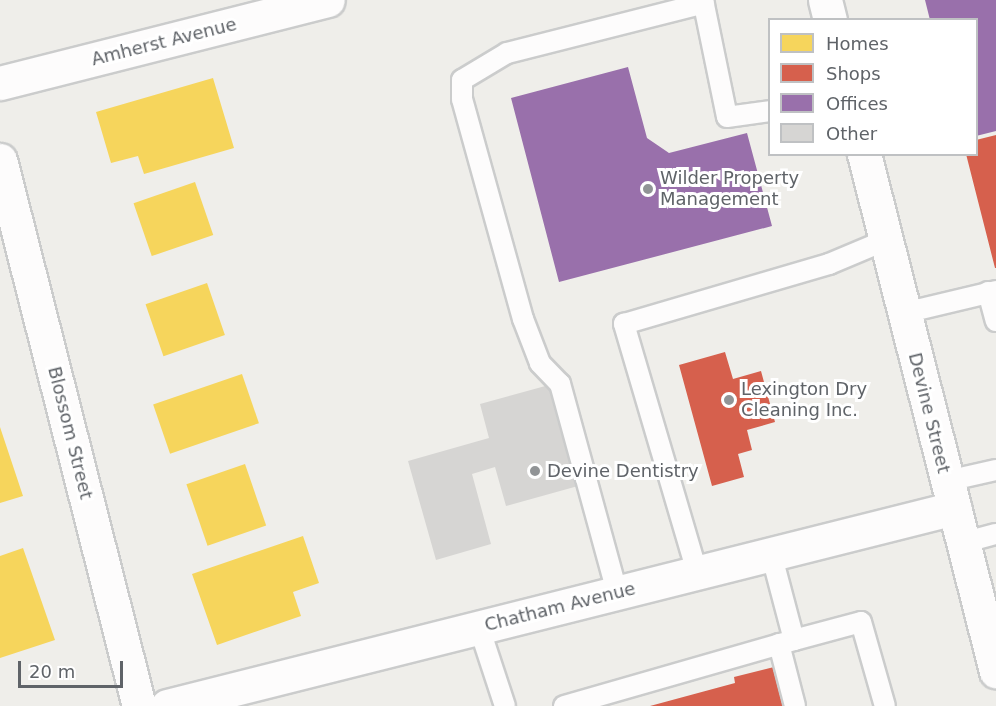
<!DOCTYPE html>
<style>
body{margin:0}
#map{position:relative;width:996px;height:706px;overflow:hidden;background:#efeeea;font-family:"DejaVu Sans",sans-serif}
div>[style]{position:absolute}
.homes>*{inset:0;background:#f6d55c;transform-origin:0 0}
.shops>*{inset:0;background:#d6604d}
.offices>*{inset:0;background:#9970ab}
.building>*{inset:0;background:#d6d5d3}
.roads{filter:drop-shadow(2px 0 #cbcccc) drop-shadow(-2px 0 #cbcccc) drop-shadow(0 2px #cbcccc) drop-shadow(0 -2px #cbcccc)}
.lane>*{height:20px;margin:-10px;padding:0 10px;transform-origin:10px;border-radius:10px;background:#fdfcfc}
.street>*{height:33px;margin:-16.5px;padding:0 16.5px;transform-origin:16.5px;border-radius:16.5px;background:#fdfcfc}
.secondary>*{height:33px;margin:-16.5px;padding:0 16.5px;transform-origin:16.5px;border-radius:16.5px;background:#fdfcfc}
.dots>*{width:16px;height:16px;translate:-50% -50%;box-sizing:border-box;border:3px solid #fff;border-radius:50%}
span{translate:-50% -50%;white-space:nowrap;text-align:center;line-height:1.15;-webkit-text-stroke:6px #fff;paint-order:stroke}
.street-label{font-size:18px;color:#5f6368}
.poi-label{font-size:18px;color:#5f6368}
.left{translate:0 -50%;text-align:left}
.legend{position:absolute;left:768px;top:18px;width:210px;height:138px;box-sizing:border-box;background:#fff;border:2px solid #bfc1c3;margin:0;padding:8px 10px;list-style:none;font-size:18px;color:#5f6368}
.legend li{display:flex;align-items:center;gap:12px;height:30px}
.legend b{width:30px;border:2px solid #bfc1c3}
.scale{position:absolute;left:18px;top:661px;width:105px;height:27px;box-sizing:border-box;border:3px solid #5f6368;border-top:0;padding-left:8px;font-size:18px;line-height:21px;white-space:nowrap;color:#5f6368;-webkit-text-stroke:4px #fff;paint-order:stroke}
</style>
<div id="map">
<div class="homes">
<i style="clip-path:polygon(213px 78px,234px 148px,144px 174px,138px 156px,111px 163px,96px 112px)"></i>
<i style="left:195px;top:182px;width:56px;height:65px;rotate:71deg"></i>
<i style="left:207px;top:283px;width:55px;height:65px;rotate:71deg"></i>
<i style="left:242px;top:374px;width:52px;height:94px;rotate:71deg"></i>
<i style="clip-path:polygon(0 427px,23px 496px,0 503px)"></i>
<i style="left:245px;top:464px;width:65px;height:62px;rotate:71deg"></i>
<i style="clip-path:polygon(303px 536px,319px 583px,293px 592px,301px 616px,217px 645px,192px 574px)"></i>
<i style="clip-path:polygon(23px 548px,55px 640px,0 658px,0 556px)"></i>
</div>
<div class="shops">
<i style="clip-path:polygon(996px 135px,996px 268px,995px 268px,966px 154px,976px 154px,976px 140px)"></i>
<i style="clip-path:polygon(725px 352px,733px 379px,761px 371px,775px 422px,747px 430px,752px 450px,738px 454px,744px 477px,712px 486px,679px 365px)"></i>
<i style="clip-path:polygon(774px 667px,784px 706px,650px 706px,735px 683px,734px 677px)"></i>
</div>
<div class="offices">
<i style="clip-path:polygon(925px 0,996px 0,996px 131px,976px 136px,976px 20px,930px 20px)"></i>
<i style="clip-path:polygon(628px 67px,647px 138px,669px 153px,747px 133px,772px 226px,559px 282px,511px 98px)"></i>
</div>
<div class="building">
<i style="clip-path:polygon(549px 385px,578px 486px,506px 506px,495px 467px,472px 474px,491px 544px,436px 560px,408px 461px,489px 438px,480px 404px)"></i>
</div>
<div class="roads">
<div class="lane">
<i style="left:703px;top:0;width:119px;rotate:78.4deg"></i>
<i style="left:727px;top:117px;width:43px;rotate:-7.9deg"></i>
<i style="left:988px;top:292px;width:30px;rotate:75deg"></i>
<i style="left:904px;top:313px;width:95px;rotate:-13.4deg"></i>
<i style="left:947px;top:481px;width:50px;rotate:-12.7deg"></i>
<i style="left:962px;top:543px;width:35px;rotate:-15deg"></i>
<i style="left:697px;top:572px;width:259px;rotate:-106.4deg"></i>
<i style="left:624px;top:324px;width:214px;rotate:-16.3deg"></i>
<i style="left:829px;top:264px;width:62px;rotate:-22.8deg"></i>
<i style="left:617px;top:592px;width:216px;rotate:-105.3deg"></i>
<i style="left:560px;top:384px;width:29px;rotate:-134deg"></i>
<i style="left:540px;top:363px;width:47px;rotate:-111.1deg"></i>
<i style="left:523px;top:319px;width:228px;rotate:-105.5deg"></i>
<i style="left:462px;top:99px;width:19px;rotate:-90deg"></i>
<i style="left:462px;top:80px;width:52px;rotate:-31deg"></i>
<i style="left:507px;top:53px;width:203px;rotate:-14.2deg"></i>
<i style="left:479px;top:627px;width:83px;rotate:71.8deg"></i>
<i style="left:794px;top:640px;width:69px;rotate:-15deg"></i>
<i style="left:861px;top:622px;width:87px;rotate:74.1deg"></i>
<i style="left:779px;top:644px;width:64px;rotate:75.5deg"></i>
<i style="left:564px;top:706px;width:239px;rotate:-16deg"></i>
<i style="left:794px;top:640px;width:90px;rotate:-104.8deg"></i>
</div>
<div class="street">
<i style="left:0;top:83px;width:338px;rotate:-14.2deg"></i>
<i style="left:167px;top:706px;width:812px;rotate:-14.12deg"></i>
</div>
<div class="secondary">
<i style="left:825px;top:0;width:21px;rotate:76deg"></i>
<i style="left:864px;top:154px;width:534px;rotate:75.68deg"></i>
<i style="left:0;top:160px;width:563px;rotate:75.72deg"></i>
</div>
</div>
<div class="dots">
<i style="left:648px;top:189px;background:#919496"></i>
<i style="left:729px;top:400px;background:#919496"></i>
<i style="left:535px;top:471px;background:#919496"></i>
</div>
<div class="street-label">
<span style="left:164px;top:42px;rotate:-14deg">Amherst Avenue</span>
<span style="left:929px;top:413px;rotate:76deg">Devine Street</span>
<span style="left:70px;top:433px;rotate:76deg">Blossom Street</span>
<span style="left:560px;top:607px;rotate:-14deg">Chatham Avenue</span>
</div>
<div class="poi-label">
<span class="left" style="left:660px;top:189px">Wilder Property<br>Management</span>
<span class="left" style="left:741px;top:400px">Lexington Dry<br>Cleaning Inc.</span>
<span class="left" style="left:547px;top:471px">Devine Dentistry</span>
</div>
<ul class="legend">
<li><b style="height:16px;background:#f6d55c"></b>Homes</li>
<li><b style="height:16px;background:#d6604d"></b>Shops</li>
<li><b style="height:16px;background:#9970ab"></b>Offices</li>
<li><b style="height:16px;background:#d6d5d3"></b>Other</li>
</ul>
<div class="scale">20 m</div>
</div>
